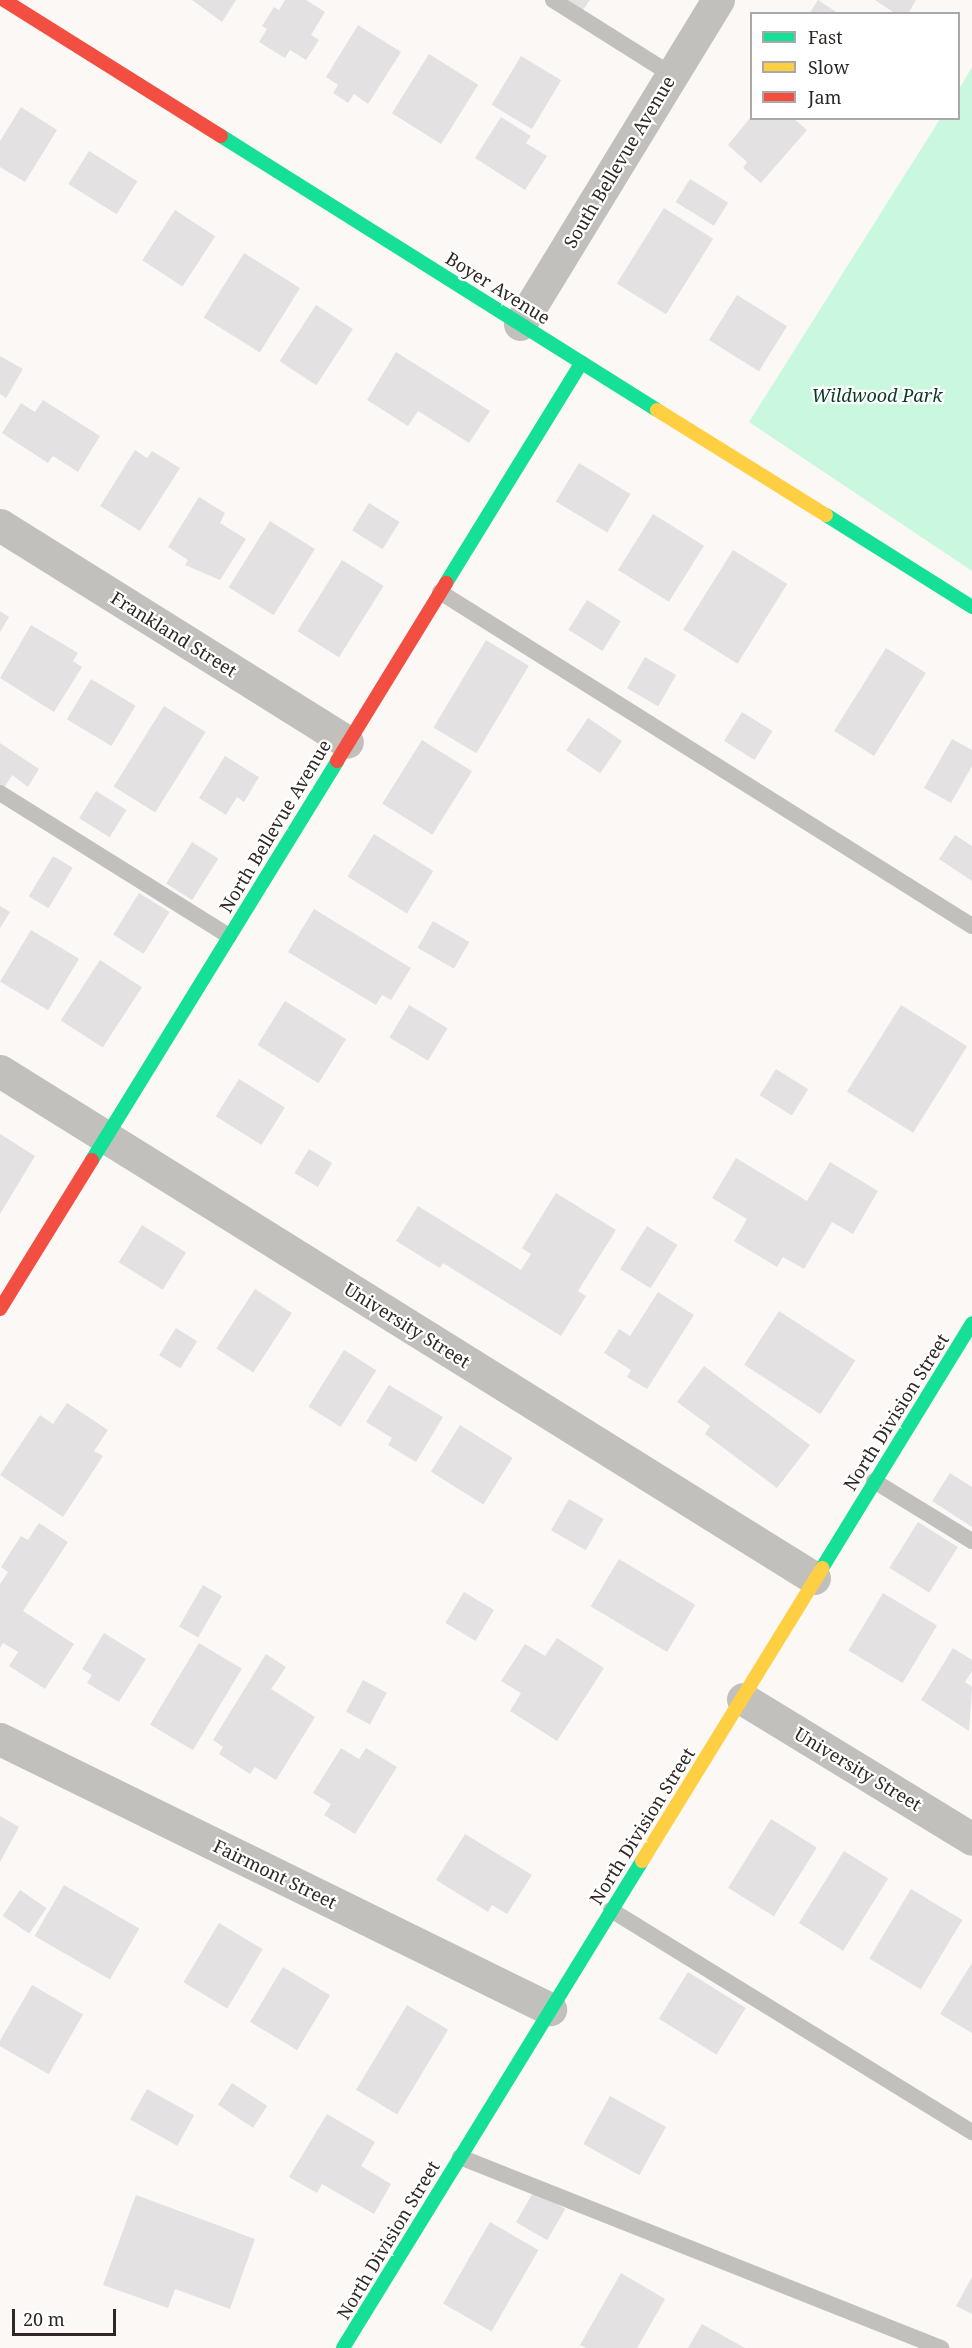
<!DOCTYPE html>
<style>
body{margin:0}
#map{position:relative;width:972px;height:2348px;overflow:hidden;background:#fcf8f6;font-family:"Noto Serif",serif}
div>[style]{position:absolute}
.green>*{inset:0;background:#caf8df}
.building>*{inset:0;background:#e4e1e2;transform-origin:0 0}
.lane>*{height:16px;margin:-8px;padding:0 8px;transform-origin:8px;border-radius:8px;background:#c2c0bd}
.street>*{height:33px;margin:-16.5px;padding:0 16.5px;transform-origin:16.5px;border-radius:16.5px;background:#c2c0bd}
.fast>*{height:14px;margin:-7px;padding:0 7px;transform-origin:7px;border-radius:7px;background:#16e098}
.slow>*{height:14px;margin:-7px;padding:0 7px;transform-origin:7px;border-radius:7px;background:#ffcf43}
.jam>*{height:14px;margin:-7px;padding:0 7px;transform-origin:7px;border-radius:7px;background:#f24e42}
span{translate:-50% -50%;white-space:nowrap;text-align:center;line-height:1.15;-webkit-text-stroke:4.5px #fff;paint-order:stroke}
.street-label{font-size:18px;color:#2e2723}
.park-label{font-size:18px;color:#0a3926;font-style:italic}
.legend{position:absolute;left:750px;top:12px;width:210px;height:108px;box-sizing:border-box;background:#fff;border:2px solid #aba9a7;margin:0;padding:8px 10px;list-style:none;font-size:18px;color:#2e2723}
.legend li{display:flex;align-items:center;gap:12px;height:30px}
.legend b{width:30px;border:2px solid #aba9a7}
.scale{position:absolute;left:12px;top:2309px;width:104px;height:27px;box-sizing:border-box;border:3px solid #2e2723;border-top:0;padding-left:8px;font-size:18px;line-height:21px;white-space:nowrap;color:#2e2723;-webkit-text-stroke:4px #fff;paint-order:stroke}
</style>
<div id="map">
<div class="green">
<i style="clip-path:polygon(972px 67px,972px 571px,749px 422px,940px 119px,958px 118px,959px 89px)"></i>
</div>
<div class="building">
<i style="clip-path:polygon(192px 0,236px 0,222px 22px)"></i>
<i style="clip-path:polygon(285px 0,306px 0,325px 12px,311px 35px,319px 40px,306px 60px,290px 50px,285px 58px,259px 42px,267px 29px,262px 26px,274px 7px,279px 10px)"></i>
<i style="clip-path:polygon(569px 0,590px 0,583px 10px)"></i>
<i style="clip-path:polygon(818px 0,839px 14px,809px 14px)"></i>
<i style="clip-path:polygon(875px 0,916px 0,908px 14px,896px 14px)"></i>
<i style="clip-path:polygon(358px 25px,401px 52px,368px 104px,354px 94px,348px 103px,333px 93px,338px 85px,326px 77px)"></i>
<i style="left:429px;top:54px;width:58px;height:70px;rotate:32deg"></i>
<i style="left:521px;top:56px;width:47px;height:57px;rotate:31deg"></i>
<i style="clip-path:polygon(21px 107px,57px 130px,25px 182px,0 167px,0 141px)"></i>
<i style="clip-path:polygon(501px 117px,531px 136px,526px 143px,547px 156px,525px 190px,475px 158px)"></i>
<i style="clip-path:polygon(750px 118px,793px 118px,807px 130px,761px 183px,743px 168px,747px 162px,728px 145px)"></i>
<i style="left:89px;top:151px;width:57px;height:39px;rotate:32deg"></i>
<i style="left:690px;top:179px;width:45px;height:27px;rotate:32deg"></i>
<i style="left:664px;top:208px;width:58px;height:89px;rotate:32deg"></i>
<i style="left:175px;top:210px;width:48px;height:60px;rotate:33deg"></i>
<i style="left:244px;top:253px;width:66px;height:76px;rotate:32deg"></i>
<i style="left:737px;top:295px;width:59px;height:53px;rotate:32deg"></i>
<i style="left:316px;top:305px;width:44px;height:67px;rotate:33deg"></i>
<i style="clip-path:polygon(396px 352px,490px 411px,469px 443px,418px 411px,408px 426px,367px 400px)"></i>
<i style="clip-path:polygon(0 356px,23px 369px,6px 398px,0 394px)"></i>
<i style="clip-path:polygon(43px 400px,100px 436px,78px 472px,53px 456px,48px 463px,2px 433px,21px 403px,35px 412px)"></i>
<i style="clip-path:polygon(135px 450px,147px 458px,152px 451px,180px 468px,140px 531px,100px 506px)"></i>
<i style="left:579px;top:463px;width:60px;height:45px;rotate:31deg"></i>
<i style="clip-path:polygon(199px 497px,225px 513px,220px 523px,246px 539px,220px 580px,185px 565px,188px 560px,168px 547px)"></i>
<i style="left:369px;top:503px;width:36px;height:32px;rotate:32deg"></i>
<i style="left:653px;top:514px;width:60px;height:66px;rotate:32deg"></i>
<i style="left:270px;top:521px;width:53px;height:78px;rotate:32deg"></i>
<i style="left:733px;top:550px;width:64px;height:94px;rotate:32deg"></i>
<i style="left:342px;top:560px;width:49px;height:84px;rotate:32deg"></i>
<i style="left:587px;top:600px;width:40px;height:35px;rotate:32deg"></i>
<i style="clip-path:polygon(0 611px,9px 617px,0 632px)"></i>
<i style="clip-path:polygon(31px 625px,78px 653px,73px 661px,82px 667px,54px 712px,0 678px)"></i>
<i style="left:486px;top:640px;width:50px;height:102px;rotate:31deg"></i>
<i style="left:886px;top:648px;width:47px;height:98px;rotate:32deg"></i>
<i style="left:645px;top:657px;width:36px;height:36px;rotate:30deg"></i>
<i style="left:91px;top:679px;width:52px;height:47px;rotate:31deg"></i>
<i style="left:164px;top:706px;width:49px;height:95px;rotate:32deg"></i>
<i style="left:742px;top:712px;width:36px;height:34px;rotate:32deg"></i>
<i style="left:588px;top:718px;width:41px;height:39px;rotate:34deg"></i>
<i style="clip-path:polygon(952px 739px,972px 750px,972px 766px,951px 803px,924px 788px)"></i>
<i style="left:422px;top:740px;width:59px;height:75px;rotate:32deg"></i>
<i style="clip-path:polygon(0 743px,39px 769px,28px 787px,12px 775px,4px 788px,0 785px)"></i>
<i style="clip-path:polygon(225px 756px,259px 777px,244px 802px,237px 797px,226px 815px,199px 798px)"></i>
<i style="left:96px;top:791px;width:36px;height:32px;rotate:32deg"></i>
<i style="left:374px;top:834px;width:70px;height:50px;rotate:32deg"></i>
<i style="clip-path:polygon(955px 835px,972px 846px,972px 881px,939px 859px)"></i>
<i style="left:192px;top:842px;width:31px;height:49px;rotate:32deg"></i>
<i style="left:53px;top:856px;width:23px;height:47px;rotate:31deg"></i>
<i style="left:139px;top:893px;width:36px;height:49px;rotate:32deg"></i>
<i style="clip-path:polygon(0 906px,10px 912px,0 928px)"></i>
<i style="clip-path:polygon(314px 909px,411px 968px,391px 1000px,382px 995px,376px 1005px,288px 952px)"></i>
<i style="left:433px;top:921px;width:42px;height:31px;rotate:30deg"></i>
<i style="left:31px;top:930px;width:56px;height:60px;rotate:31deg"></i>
<i style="left:100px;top:960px;width:50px;height:72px;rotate:33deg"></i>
<i style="left:285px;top:1001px;width:72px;height:52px;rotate:32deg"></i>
<i style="left:409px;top:1005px;width:45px;height:38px;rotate:31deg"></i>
<i style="left:901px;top:1005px;width:78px;height:102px;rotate:32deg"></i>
<i style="left:776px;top:1069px;width:38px;height:31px;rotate:32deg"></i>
<i style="left:239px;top:1079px;width:54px;height:44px;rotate:32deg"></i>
<i style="clip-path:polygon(0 1134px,35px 1156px,0 1214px)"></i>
<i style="left:309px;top:1149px;width:27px;height:28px;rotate:31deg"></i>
<i style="clip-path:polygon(736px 1158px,807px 1201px,830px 1162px,878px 1191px,853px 1234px,832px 1222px,804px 1269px,783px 1257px,777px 1267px,734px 1241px,747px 1219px,712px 1198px)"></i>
<i style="clip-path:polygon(556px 1193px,616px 1230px,578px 1291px,586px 1296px,561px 1336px,443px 1263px,440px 1268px,396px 1241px,418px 1206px,521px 1270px,531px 1254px,522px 1248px)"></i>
<i style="left:142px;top:1225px;width:52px;height:44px;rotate:32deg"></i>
<i style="left:647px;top:1226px;width:36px;height:51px;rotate:32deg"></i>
<i style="left:255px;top:1289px;width:44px;height:71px;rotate:33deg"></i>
<i style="clip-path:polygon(658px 1292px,694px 1315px,647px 1389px,627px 1377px,631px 1370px,604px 1353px,619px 1329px,630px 1336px)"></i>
<i style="left:779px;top:1311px;width:91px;height:64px;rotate:33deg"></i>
<i style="left:176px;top:1328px;width:25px;height:32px;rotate:32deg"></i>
<i style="left:344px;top:1350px;width:38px;height:67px;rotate:32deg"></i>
<i style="clip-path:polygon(704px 1366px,810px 1445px,777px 1488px,705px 1434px,710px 1426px,677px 1402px)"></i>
<i style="clip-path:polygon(389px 1385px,443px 1417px,416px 1462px,388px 1445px,392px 1438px,366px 1422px)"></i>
<i style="clip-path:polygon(67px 1403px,108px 1430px,94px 1451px,103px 1456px,63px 1517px,0 1475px,40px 1415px,53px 1424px)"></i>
<i style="left:460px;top:1425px;width:62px;height:55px;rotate:32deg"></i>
<i style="clip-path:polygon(950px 1473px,972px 1487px,972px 1527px,932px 1501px)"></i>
<i style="left:569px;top:1499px;width:40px;height:36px;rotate:30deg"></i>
<i style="left:918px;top:1522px;width:47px;height:54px;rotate:32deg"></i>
<i style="clip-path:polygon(39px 1523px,68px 1542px,23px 1611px,74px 1644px,45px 1689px,9px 1666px,18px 1652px,3px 1643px,0 1648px,0 1584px,8px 1572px,1px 1567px,21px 1536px,28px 1540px)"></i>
<i style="left:619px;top:1559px;width:89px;height:55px;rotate:31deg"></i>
<i style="left:203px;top:1585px;width:22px;height:48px;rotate:30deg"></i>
<i style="left:464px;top:1592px;width:35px;height:36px;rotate:31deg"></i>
<i style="left:883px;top:1593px;width:63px;height:67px;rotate:31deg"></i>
<i style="clip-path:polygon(104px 1633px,146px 1659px,119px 1702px,87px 1683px,92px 1675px,82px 1669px)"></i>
<i style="clip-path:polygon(557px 1638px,604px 1668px,557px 1741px,510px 1711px,521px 1693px,501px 1681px,525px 1644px,545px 1656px)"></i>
<i style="left:199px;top:1643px;width:50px;height:95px;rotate:31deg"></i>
<i style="clip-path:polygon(953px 1648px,972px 1660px,972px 1671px,965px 1682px,972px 1687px,969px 1731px,921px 1700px)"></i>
<i style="clip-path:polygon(266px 1654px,286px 1667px,271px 1689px,315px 1717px,276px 1780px,255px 1767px,250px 1774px,219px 1754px,223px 1747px,213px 1740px)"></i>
<i style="left:363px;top:1680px;width:27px;height:36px;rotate:28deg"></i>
<i style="clip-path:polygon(341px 1748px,359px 1759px,366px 1748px,397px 1767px,355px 1834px,324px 1815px,331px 1804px,313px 1793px)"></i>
<i style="clip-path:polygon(0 1816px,19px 1827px,0 1862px)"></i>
<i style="left:771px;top:1819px;width:54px;height:81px;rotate:32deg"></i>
<i style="clip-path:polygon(465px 1834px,532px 1875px,507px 1914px,492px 1905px,488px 1912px,436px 1880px)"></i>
<i style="left:844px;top:1851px;width:52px;height:85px;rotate:32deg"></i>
<i style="left:64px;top:1885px;width:87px;height:59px;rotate:30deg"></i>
<i style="left:911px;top:1889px;width:60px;height:81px;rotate:31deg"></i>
<i style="left:20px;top:1890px;width:32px;height:31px;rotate:34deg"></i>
<i style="left:219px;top:1923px;width:51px;height:69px;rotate:31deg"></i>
<i style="clip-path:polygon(972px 1963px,972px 2033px,940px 2014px)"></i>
<i style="left:283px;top:1967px;width:55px;height:64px;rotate:31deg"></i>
<i style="left:688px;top:1972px;width:68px;height:55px;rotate:32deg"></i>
<i style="left:32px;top:1985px;width:59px;height:69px;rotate:30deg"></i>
<i style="left:407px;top:2005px;width:48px;height:99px;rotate:31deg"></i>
<i style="left:232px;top:2083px;width:42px;height:26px;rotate:33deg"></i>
<i style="left:147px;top:2089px;width:54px;height:35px;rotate:29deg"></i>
<i style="left:610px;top:2096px;width:64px;height:55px;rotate:29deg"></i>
<i style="clip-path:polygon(327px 2114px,375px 2142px,361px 2166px,391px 2184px,374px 2214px,322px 2184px,317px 2193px,289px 2177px)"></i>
<i style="left:534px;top:2191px;width:36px;height:36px;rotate:30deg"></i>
<i style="clip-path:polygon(136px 2195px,255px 2239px,230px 2309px,175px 2289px,168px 2308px,103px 2285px)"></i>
<i style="left:490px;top:2222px;width:56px;height:94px;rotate:30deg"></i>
<i style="clip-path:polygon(621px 2273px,665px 2299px,637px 2348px,586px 2348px,580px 2345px)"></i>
<i style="clip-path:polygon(972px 2277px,972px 2314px,956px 2306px)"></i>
<i style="clip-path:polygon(702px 2324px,745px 2348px,688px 2348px)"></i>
</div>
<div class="lane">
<i style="left:553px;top:0;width:141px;rotate:32.2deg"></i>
<i style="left:440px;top:592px;width:628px;rotate:32.12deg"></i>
<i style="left:0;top:793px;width:270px;rotate:32deg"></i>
<i style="left:874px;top:1481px;width:115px;rotate:31.5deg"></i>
<i style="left:611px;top:1910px;width:424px;rotate:31.6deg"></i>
<i style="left:460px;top:2157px;width:518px;rotate:21.66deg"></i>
</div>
<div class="street">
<i style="left:520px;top:324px;width:380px;rotate:-58.6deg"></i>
<i style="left:0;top:525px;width:409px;rotate:32deg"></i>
<i style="left:0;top:1071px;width:959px;rotate:31.92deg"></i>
<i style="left:743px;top:1699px;width:268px;rotate:31.4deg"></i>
<i style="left:0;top:1739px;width:613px;rotate:26.15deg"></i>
</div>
<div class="fast">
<i style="left:221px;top:136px;width:515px;rotate:32.15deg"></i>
<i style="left:826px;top:515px;width:173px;rotate:32.2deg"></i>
<i style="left:446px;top:583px;width:259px;rotate:-58.4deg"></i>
<i style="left:92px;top:1160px;width:468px;rotate:-58.4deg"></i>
<i style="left:822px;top:1568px;width:287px;rotate:-58.5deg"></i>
<i style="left:343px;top:2348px;width:571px;rotate:-58.45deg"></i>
</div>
<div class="slow">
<i style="left:657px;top:410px;width:199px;rotate:31.9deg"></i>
<i style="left:642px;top:1861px;width:344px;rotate:-58.4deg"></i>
</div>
<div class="jam">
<i style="left:4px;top:0;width:256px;rotate:32.1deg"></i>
<i style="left:337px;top:761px;width:209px;rotate:-58.5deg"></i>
<i style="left:0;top:1309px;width:175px;rotate:-58.3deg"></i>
</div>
<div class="street-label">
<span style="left:619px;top:162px;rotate:-59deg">South Bellevue Avenue</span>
<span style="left:498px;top:288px;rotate:32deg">Boyer Avenue</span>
<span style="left:174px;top:634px;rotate:32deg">Frankland Street</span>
<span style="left:275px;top:826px;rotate:-59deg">North Bellevue Avenue</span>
<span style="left:407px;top:1325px;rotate:32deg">University Street</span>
<span style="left:896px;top:1412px;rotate:-58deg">North Division Street</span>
<span style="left:858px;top:1769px;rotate:31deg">University Street</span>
<span style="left:642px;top:1826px;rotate:-58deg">North Division Street</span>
<span style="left:275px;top:1874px;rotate:26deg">Fairmont Street</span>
<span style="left:388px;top:2240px;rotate:-59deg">North Division Street</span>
</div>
<div class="park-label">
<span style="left:877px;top:395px">Wildwood Park</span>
</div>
<ul class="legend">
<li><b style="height:8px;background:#16e098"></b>Fast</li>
<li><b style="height:8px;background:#ffcf43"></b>Slow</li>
<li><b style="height:8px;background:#f24e42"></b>Jam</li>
</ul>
<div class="scale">20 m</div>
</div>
